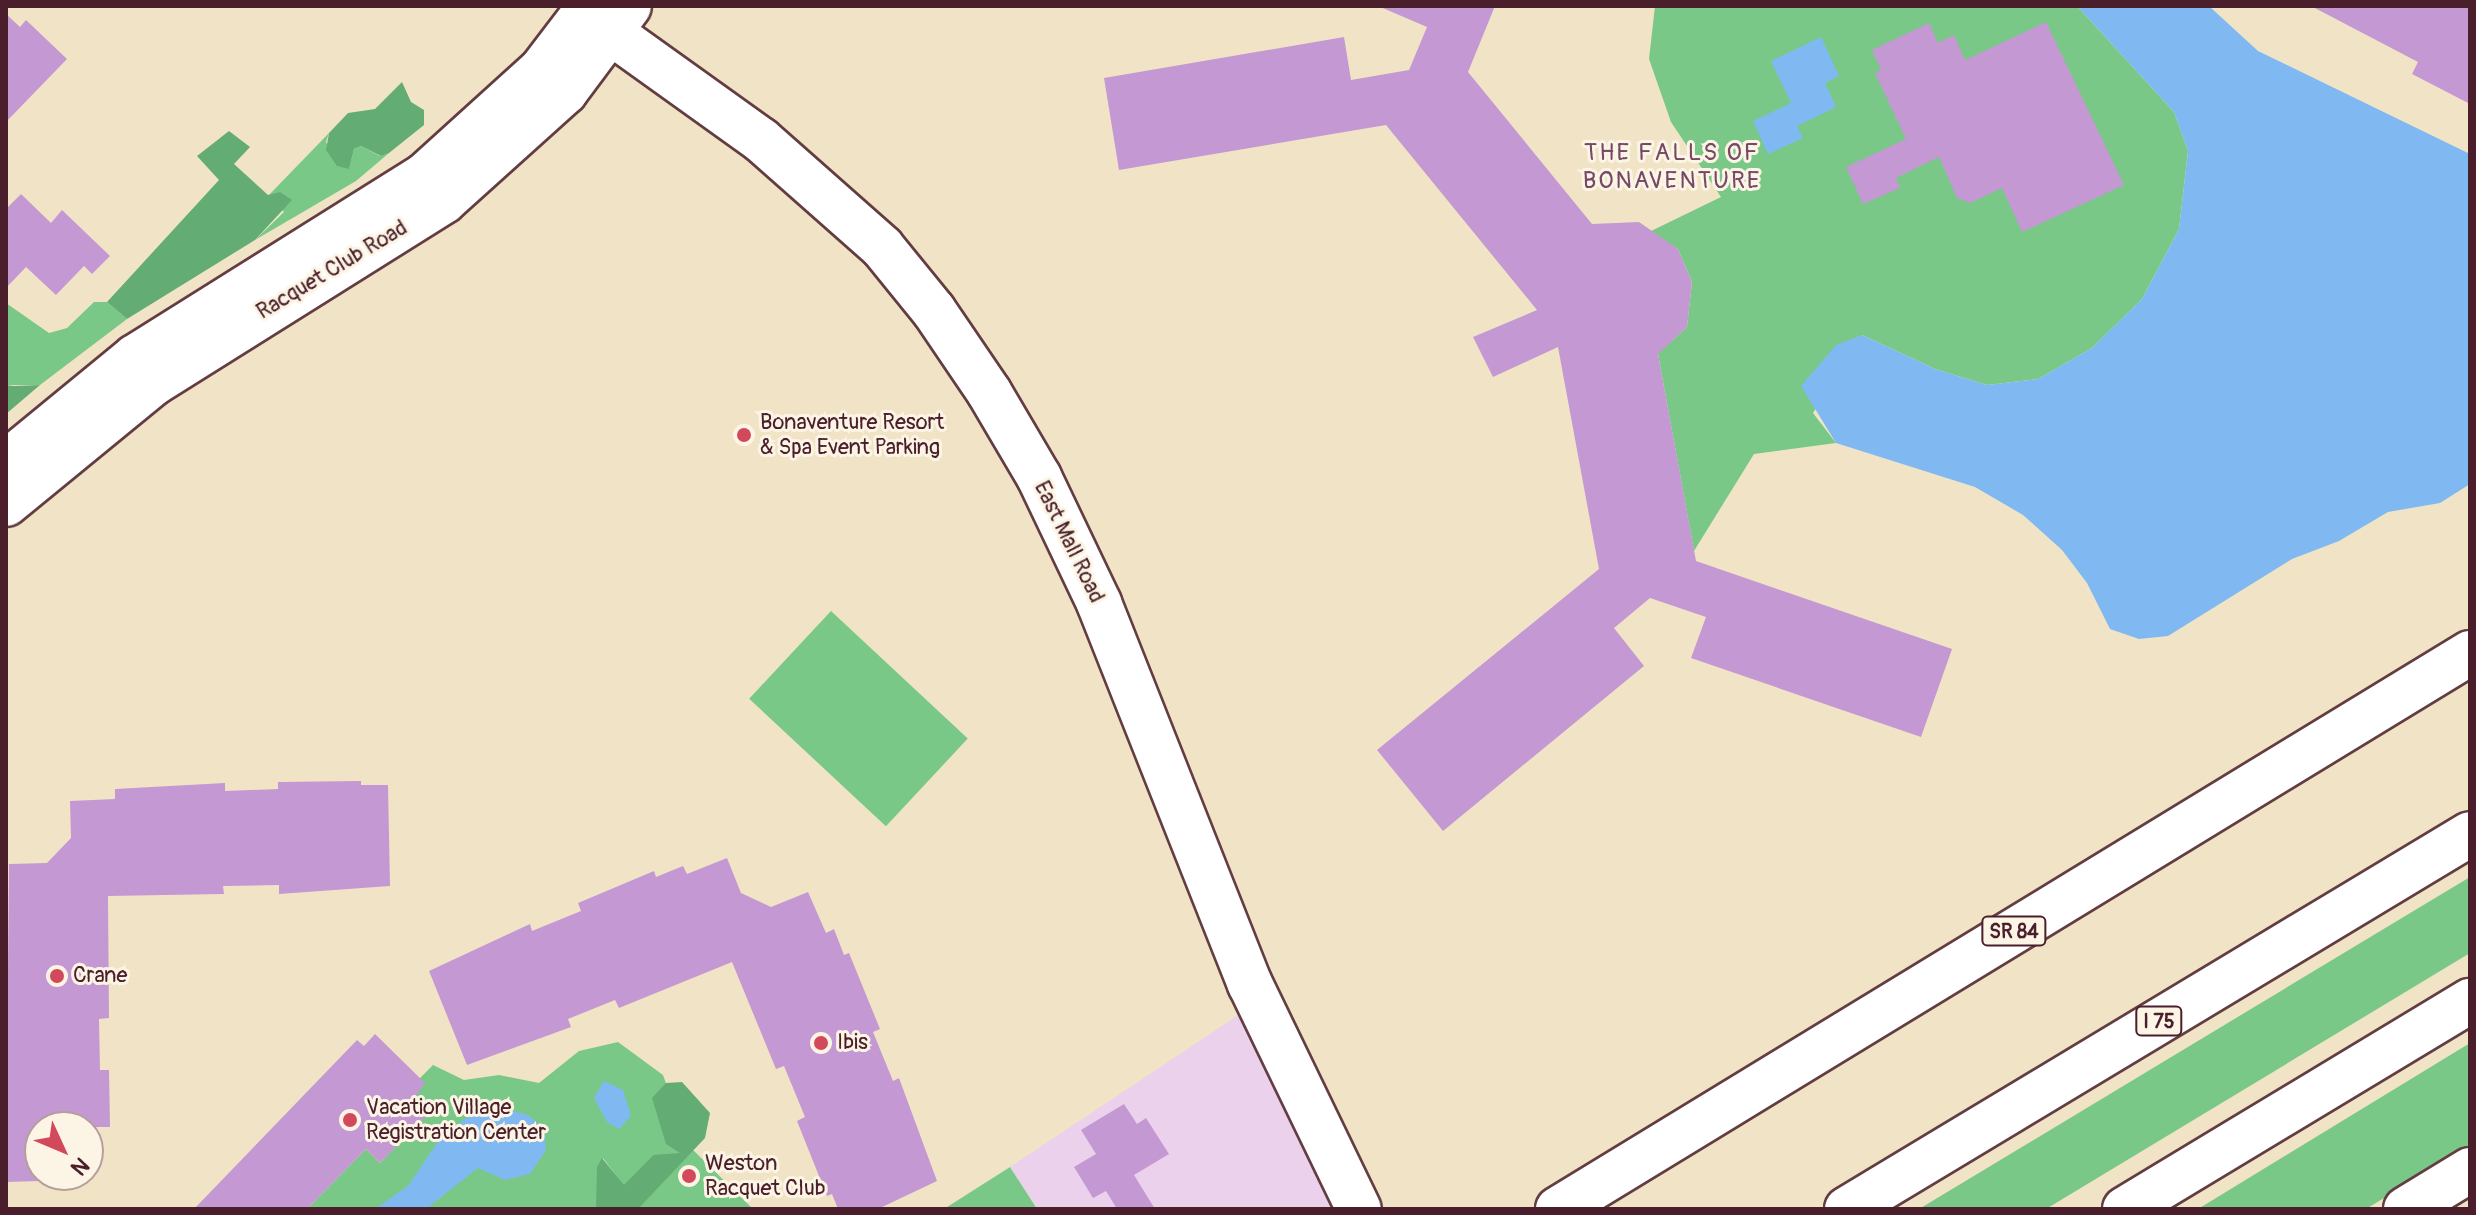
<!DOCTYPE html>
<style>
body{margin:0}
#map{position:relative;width:2476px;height:1215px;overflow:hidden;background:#f1e4c6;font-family:Pangolin,sans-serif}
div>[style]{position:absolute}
.built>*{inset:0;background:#ebd1eb}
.green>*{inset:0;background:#7ac887;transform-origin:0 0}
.forest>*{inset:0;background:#63ac74}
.water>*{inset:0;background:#80b9f1}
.building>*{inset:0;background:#c498d2}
.roads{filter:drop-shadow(2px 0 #633d42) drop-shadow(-2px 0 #633d42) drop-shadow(0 2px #633d42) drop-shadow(0 -2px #633d42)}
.secondary>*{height:44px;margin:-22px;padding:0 22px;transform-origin:22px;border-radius:22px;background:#fff}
.primary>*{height:44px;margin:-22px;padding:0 22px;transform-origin:22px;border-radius:22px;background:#fff}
.highway>*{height:44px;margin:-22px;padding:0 22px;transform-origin:22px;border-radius:22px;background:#fff}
.dots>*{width:22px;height:22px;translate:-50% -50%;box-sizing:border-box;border:4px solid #fcf5e5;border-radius:50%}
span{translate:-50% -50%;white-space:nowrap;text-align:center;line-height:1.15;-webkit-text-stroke:6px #fcf5e5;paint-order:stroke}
.shield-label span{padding:2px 6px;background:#fcf5e5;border:2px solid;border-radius:6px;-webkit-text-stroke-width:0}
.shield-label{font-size:20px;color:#4a1f2b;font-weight:700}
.street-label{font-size:22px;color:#4a1f2b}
.poi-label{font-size:22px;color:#4a1f2b}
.left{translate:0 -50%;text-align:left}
.neighbourhood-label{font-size:24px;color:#754965;letter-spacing:2px}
.frame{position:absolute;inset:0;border:8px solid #4a1f2b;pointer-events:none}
.north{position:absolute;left:24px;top:1111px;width:80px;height:80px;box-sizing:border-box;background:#fcf5e5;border:2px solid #b59f9b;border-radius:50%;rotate:134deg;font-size:22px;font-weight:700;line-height:32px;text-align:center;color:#4a1f2b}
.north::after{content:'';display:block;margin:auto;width:28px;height:36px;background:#d1495b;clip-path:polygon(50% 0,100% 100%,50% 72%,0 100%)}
</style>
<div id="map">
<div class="built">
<i style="clip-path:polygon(1258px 1002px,1359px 1209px,1037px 1209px,1010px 1167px)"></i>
</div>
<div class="green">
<i style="clip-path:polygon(1655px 6px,2077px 6px,2174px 112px,2188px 151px,2179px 229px,2142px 299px,2092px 348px,2038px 379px,1987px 385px,1935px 369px,1862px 335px,1813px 413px,1836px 443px,1754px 454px,1694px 551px,1656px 343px,1673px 340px,1687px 327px,1692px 282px,1678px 249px,1649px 232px,1721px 197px,1671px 122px,1649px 59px)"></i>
<i style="clip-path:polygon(329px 133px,326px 142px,338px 166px,349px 168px,354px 149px,361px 146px,380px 156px,389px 153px,356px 181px,255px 240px,284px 212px,268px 196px)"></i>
<i style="clip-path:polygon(94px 302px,107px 302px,127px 319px,40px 385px,6px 385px,6px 303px,49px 333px,67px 328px)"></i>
<i style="left:831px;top:611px;width:187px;height:120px;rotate:43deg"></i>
<i style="clip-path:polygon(2470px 877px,2470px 953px,2046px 1209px,1919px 1209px)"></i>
<i style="clip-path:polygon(618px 1042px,663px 1075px,688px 1145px,753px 1209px,626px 1209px,653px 1155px,624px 1186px,603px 1158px,596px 1209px,307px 1209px,366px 1149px,380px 1163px,424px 1117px,411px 1103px,418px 1080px,433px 1065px,464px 1080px,499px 1075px,539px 1083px,579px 1051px)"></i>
<i style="clip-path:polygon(2470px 1043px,2470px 1146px,2366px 1209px,2198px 1209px)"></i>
<i style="clip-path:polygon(1010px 1167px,1037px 1209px,944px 1209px)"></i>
</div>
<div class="forest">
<i style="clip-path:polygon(402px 82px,411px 102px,424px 110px,424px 125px,389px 153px,381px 156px,361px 146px,354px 149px,349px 169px,337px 166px,326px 150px,329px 133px,348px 113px,375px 109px)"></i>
<i style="clip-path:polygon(229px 131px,250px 147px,234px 164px,268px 195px,280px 192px,292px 200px,255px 240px,127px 319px,107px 302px,219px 180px,197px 156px)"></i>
<i style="clip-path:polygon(6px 385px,13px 386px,40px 385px,6px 414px)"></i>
<i style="clip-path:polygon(682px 1082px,710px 1113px,705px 1138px,638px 1209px,596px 1209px,597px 1167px,602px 1158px,624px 1185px,653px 1155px,680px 1153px,666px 1144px,652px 1098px,666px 1083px)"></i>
</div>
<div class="water">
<i style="clip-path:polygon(2077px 6px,2209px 6px,2258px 51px,2470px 154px,2470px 484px,2440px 503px,2388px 512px,2339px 541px,2292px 559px,2168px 636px,2139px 639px,2110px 629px,2087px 583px,2062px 550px,2023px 515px,1975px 487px,1836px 443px,1801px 386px,1836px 345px,1862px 335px,1935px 369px,1987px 385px,2038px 379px,2092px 348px,2142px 299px,2179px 229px,2188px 151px,2174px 112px)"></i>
<i style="clip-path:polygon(1821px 37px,1839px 76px,1825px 83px,1836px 107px,1797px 126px,1803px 138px,1768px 154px,1753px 121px,1791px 103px,1771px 61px)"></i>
<i style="clip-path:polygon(604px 1081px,623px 1090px,631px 1116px,619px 1129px,607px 1122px,594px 1098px)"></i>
<i style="clip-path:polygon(498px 1107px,528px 1115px,544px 1129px,546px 1150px,530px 1174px,505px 1180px,478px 1168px,426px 1209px,375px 1209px,408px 1186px,443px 1134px,482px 1108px)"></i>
</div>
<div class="building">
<i style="clip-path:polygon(1378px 6px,1495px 6px,1468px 72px,1592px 224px,1639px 222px,1678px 249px,1692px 282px,1687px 327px,1658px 354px,1696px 561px,1952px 649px,1921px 737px,1691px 658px,1706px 617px,1650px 598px,1614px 628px,1644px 666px,1443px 831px,1377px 750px,1599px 569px,1558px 347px,1493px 377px,1473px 337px,1537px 310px,1386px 125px,1119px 170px,1104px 78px,1344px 37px,1351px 80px,1409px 70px,1427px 27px)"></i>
<i style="clip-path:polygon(2311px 6px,2470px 6px,2470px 104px,2412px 74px,2418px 62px)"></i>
<i style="clip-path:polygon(6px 14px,20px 27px,26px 20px,67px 59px,6px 122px)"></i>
<i style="clip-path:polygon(2046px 22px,2124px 185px,2022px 232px,2002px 188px,1970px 203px,1957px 198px,1939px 157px,1896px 178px,1900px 188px,1863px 204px,1846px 167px,1906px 139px,1875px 73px,1881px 70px,1872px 50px,1929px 23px,1938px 43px,1954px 35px,1965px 60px)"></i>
<i style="clip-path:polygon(21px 194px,51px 223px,62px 210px,110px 256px,92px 274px,84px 266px,56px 295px,26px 267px,6px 288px,6px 209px)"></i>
<i style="clip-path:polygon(361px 781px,361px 785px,388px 785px,390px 886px,279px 894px,279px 885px,223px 886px,224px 894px,108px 896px,109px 1018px,99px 1019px,100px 1070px,109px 1070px,110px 1127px,40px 1127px,40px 1181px,6px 1182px,9px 864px,47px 863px,71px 838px,70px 801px,115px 799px,115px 789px,225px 783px,225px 791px,278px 789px,278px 782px)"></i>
<i style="clip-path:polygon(727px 858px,741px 893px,771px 907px,808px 892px,826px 933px,834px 929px,844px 955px,849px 953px,880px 1029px,873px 1032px,893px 1081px,899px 1078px,937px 1181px,878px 1209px,838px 1209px,832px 1194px,827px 1196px,797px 1121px,805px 1117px,784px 1066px,776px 1069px,732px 962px,619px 1008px,615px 1000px,568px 1019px,571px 1027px,467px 1065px,429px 971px,530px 924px,532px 931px,581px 911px,578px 903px,654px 871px,656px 877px,683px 866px,687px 874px)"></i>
<i style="clip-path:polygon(375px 1034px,425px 1083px,411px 1103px,425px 1117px,380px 1163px,366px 1149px,307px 1209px,194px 1209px,357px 1040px,364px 1046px)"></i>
<i style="clip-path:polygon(1124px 1104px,1137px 1124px,1146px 1118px,1169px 1154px,1134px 1175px,1155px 1209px,1117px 1209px,1106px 1191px,1093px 1198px,1074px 1167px,1096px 1154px,1081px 1130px)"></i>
</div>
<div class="roads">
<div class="secondary">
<i style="left:585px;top:14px;width:216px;rotate:35.6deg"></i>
<i style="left:761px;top:140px;width:162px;rotate:41.5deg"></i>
<i style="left:882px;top:247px;width:82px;rotate:50.9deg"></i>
<i style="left:934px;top:311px;width:98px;rotate:55.8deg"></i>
<i style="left:989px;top:392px;width:99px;rotate:59.5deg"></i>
<i style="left:1039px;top:477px;width:140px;rotate:64.5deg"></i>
<i style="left:1099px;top:603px;width:410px;rotate:68.4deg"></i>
<i style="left:1250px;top:984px;width:250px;rotate:64.2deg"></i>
<i style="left:6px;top:463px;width:167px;rotate:-39.4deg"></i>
<i style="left:135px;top:357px;width:342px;rotate:-32.1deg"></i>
<i style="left:425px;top:175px;width:156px;rotate:-42.2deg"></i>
<i style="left:541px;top:70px;width:81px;rotate:-52.6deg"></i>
<i style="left:6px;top:504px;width:191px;rotate:-39.3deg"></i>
<i style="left:154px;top:383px;width:342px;rotate:-32.1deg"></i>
<i style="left:444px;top:201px;width:163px;rotate:-42deg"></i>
<i style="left:565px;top:92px;width:107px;rotate:-53.3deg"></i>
</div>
<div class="primary">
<i style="left:1558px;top:1209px;width:1068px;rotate:-31.37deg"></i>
<i style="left:2406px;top:1209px;width:75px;rotate:-31.4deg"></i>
</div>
<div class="highway">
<i style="left:1847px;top:1209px;width:727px;rotate:-31.04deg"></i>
<i style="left:2125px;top:1209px;width:403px;rotate:-31.1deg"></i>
</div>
</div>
<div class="dots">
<i style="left:744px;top:435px;background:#d1495b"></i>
<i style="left:57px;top:976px;background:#d1495b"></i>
<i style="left:821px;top:1043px;background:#d1495b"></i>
<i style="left:350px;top:1120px;background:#d1495b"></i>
<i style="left:689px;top:1176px;background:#d1495b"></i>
</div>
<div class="shield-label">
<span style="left:2014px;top:931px">SR 84</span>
<span style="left:2159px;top:1021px">I 75</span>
</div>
<div class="street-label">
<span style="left:332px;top:270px;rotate:-31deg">Racquet Club Road</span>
<span style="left:1069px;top:542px;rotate:64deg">East Mall Road</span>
</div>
<div class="poi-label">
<span class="left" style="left:760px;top:435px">Bonaventure Resort<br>&amp; Spa Event Parking</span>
<span class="left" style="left:73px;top:976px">Crane</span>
<span class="left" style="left:837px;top:1043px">Ibis</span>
<span class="left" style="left:366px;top:1120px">Vacation Village<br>Registration Center</span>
<span class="left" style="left:705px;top:1176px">Weston<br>Racquet Club</span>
</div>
<div class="neighbourhood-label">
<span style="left:1672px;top:167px">THE FALLS OF<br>BONAVENTURE</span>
</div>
<div class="frame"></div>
<div class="north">N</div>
</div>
